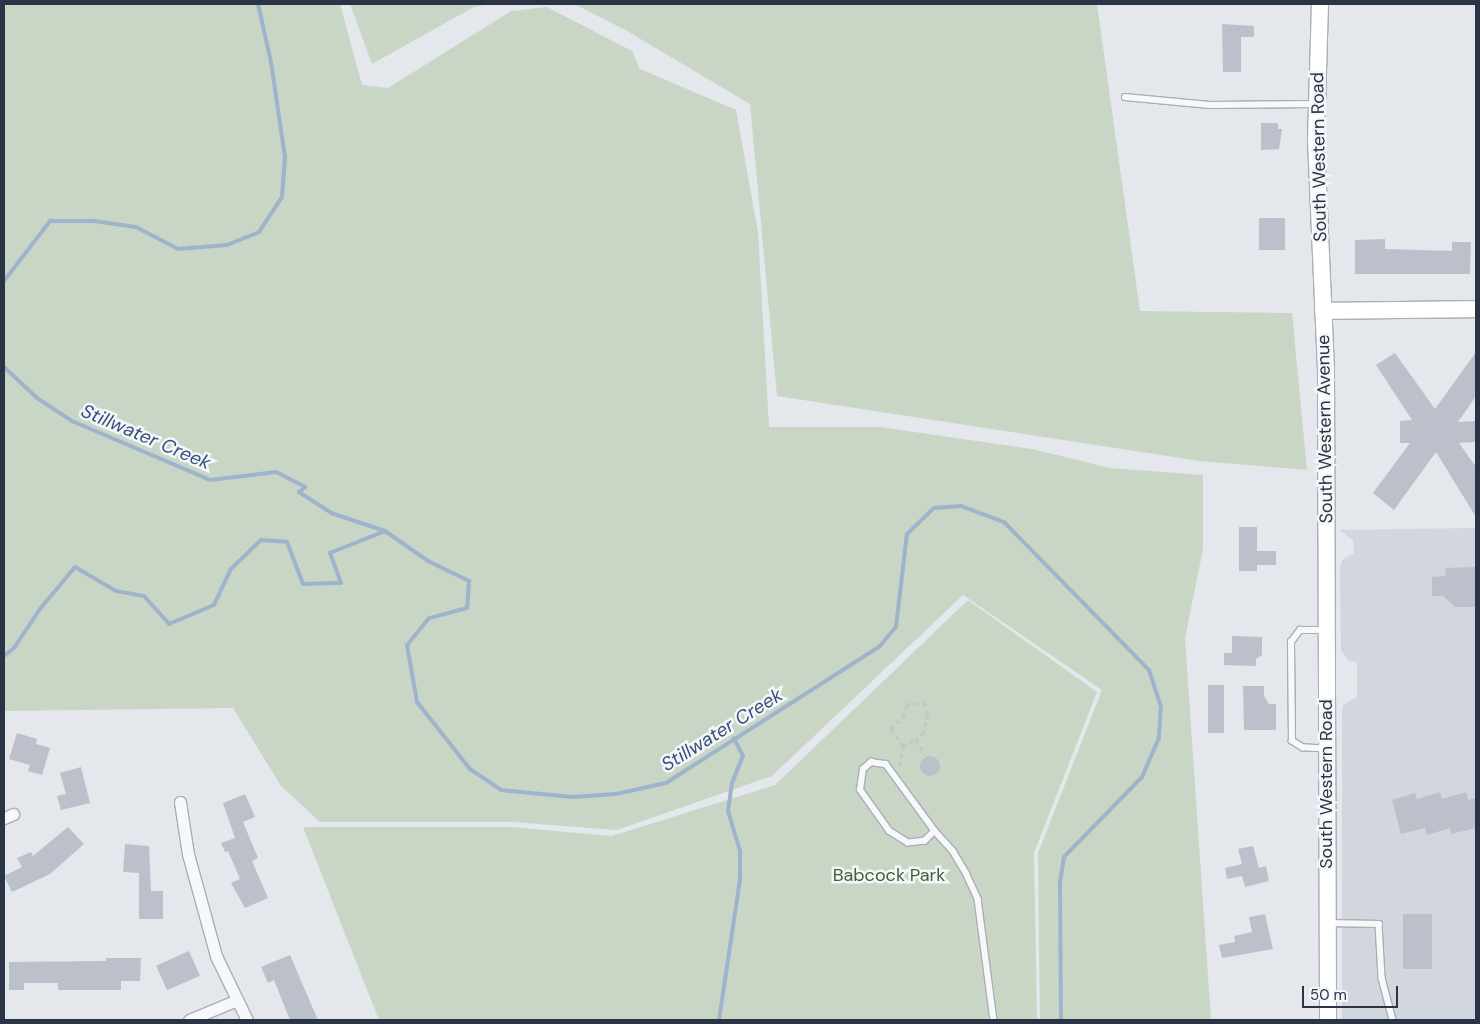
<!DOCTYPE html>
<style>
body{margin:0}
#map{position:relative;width:1480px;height:1024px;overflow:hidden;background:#e4e7ec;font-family:"DM Sans",sans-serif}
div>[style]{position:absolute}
.built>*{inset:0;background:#d2d6de}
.green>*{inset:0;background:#c9d6c5}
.stream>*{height:4px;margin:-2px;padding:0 2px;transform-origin:2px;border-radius:2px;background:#9fb4cc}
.building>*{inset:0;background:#bbc0ca;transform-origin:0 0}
.round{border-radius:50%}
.path>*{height:2.5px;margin-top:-1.25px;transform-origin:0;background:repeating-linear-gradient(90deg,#c2c5cb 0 4px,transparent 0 8px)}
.roads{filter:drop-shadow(1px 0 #a9aeb7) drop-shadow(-1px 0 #a9aeb7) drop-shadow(0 1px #a9aeb7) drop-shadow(0 -1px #a9aeb7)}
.lane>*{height:5.5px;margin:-2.75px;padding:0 2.75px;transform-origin:2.75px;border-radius:2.75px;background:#f7f8fa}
.street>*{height:11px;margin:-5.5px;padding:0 5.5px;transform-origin:5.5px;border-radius:5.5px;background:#f7f8fa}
.secondary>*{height:16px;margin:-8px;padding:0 8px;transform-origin:8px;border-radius:8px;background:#fff}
span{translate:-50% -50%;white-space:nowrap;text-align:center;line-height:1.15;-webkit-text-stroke:5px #f4f6f9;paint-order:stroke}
.street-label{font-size:18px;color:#2b3445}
.park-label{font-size:18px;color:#3f6138}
.water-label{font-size:19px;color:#34527a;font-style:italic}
.frame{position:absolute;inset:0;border:5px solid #2b3445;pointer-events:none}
.scale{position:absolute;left:1302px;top:986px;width:96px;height:22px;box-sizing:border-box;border:2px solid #2b3445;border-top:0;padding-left:6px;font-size:15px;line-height:18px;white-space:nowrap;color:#2b3445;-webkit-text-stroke:4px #f4f6f9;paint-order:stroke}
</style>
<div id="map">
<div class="built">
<i style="clip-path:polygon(1476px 528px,1476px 1020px,1342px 1020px,1342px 712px,1343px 705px,1357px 697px,1357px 662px,1349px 661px,1341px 650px,1340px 568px,1342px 560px,1354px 553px,1353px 540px,1339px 530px)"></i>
</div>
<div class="green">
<i style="clip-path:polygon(4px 4px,340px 4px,362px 85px,388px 88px,511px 11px,547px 7px,632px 51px,640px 69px,736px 110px,758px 232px,769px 427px,880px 427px,1032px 449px,1110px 468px,1203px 475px,1203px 549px,1185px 638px,1211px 1020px,1040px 1020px,1038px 853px,1102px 690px,963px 595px,772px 776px,617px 830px,512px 822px,320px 822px,281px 786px,233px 708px,4px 711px)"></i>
<i style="clip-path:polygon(350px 4px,490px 4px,474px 7px,372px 64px)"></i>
<i style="clip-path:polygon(574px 4px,1097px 4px,1140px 311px,1292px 313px,1307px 470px,1200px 461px,777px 396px,750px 104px,627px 31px)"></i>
<i style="clip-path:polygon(968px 600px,1097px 692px,1034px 853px,1037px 1020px,379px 1020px,303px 827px,510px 827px,612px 836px,775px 785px)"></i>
</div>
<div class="stream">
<i style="left:4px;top:281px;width:76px;rotate:-52.5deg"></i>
<i style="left:50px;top:221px;width:44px"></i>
<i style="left:94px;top:221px;width:42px;rotate:8.1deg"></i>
<i style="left:136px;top:227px;width:47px;rotate:27.6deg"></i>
<i style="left:178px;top:249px;width:49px;rotate:-4.7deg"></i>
<i style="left:227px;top:245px;width:35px;rotate:-22deg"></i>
<i style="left:259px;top:232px;width:42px;rotate:-56.7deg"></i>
<i style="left:282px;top:197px;width:40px;rotate:-85.7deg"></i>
<i style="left:285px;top:157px;width:96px;rotate:-98.4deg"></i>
<i style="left:271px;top:62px;width:59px;rotate:-102.6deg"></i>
<i style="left:4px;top:367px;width:45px;rotate:43.2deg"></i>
<i style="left:37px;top:398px;width:42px;rotate:33.3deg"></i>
<i style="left:72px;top:421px;width:150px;rotate:23.1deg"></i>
<i style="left:210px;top:480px;width:66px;rotate:-6.9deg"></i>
<i style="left:276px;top:472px;width:33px;rotate:27deg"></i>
<i style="left:305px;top:487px;width:8px;rotate:140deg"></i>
<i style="left:299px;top:492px;width:38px;rotate:33deg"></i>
<i style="left:331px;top:513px;width:57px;rotate:18.4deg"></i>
<i style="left:385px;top:531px;width:52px;rotate:34.9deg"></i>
<i style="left:428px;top:561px;width:46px;rotate:26deg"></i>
<i style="left:469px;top:581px;width:27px;rotate:94deg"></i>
<i style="left:467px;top:608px;width:39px;rotate:165deg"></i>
<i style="left:429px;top:618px;width:35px;rotate:129deg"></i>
<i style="left:407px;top:645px;width:58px;rotate:80deg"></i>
<i style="left:417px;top:702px;width:85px;rotate:51.7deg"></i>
<i style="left:470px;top:769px;width:37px;rotate:34deg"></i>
<i style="left:501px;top:790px;width:72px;rotate:5.6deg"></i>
<i style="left:573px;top:797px;width:43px;rotate:-4deg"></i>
<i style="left:616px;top:794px;width:51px;rotate:-12.4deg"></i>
<i style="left:666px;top:783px;width:253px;rotate:-32.6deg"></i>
<i style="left:879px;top:647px;width:26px;rotate:-50deg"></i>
<i style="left:896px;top:627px;width:94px;rotate:-83.3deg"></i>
<i style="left:907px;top:534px;width:37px;rotate:-44deg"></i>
<i style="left:934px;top:508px;width:27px;rotate:-4deg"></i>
<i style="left:961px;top:506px;width:46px;rotate:20.4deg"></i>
<i style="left:1004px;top:522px;width:207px;rotate:45.6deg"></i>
<i style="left:1149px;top:670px;width:38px;rotate:72deg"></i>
<i style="left:1161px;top:706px;width:32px;rotate:94deg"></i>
<i style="left:1159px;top:738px;width:43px;rotate:113.6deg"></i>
<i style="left:1142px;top:777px;width:112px;rotate:134.3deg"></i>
<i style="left:1064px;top:857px;width:24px;rotate:99deg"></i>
<i style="left:1060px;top:881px;width:139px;rotate:89.6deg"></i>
<i style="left:4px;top:656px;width:13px;rotate:-39deg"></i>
<i style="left:14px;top:648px;width:47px;rotate:-56.3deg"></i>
<i style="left:40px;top:609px;width:55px;rotate:-50.2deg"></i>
<i style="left:75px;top:567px;width:48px;rotate:30.3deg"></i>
<i style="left:116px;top:591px;width:28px;rotate:10deg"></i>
<i style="left:144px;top:596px;width:38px;rotate:48deg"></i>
<i style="left:169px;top:624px;width:49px;rotate:-22.9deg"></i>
<i style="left:214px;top:605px;width:38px;rotate:-65deg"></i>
<i style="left:230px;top:570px;width:43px;rotate:-44.1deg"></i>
<i style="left:261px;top:540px;width:26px;rotate:4deg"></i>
<i style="left:287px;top:542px;width:45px;rotate:69.1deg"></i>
<i style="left:303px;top:584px;width:38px;rotate:-2deg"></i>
<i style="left:341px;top:583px;width:32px;rotate:-110deg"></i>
<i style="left:330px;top:553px;width:59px;rotate:-21.8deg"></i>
<i style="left:719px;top:1020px;width:142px;rotate:-81.5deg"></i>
<i style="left:740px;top:880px;width:29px;rotate:-90deg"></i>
<i style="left:740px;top:851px;width:42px;rotate:-106.7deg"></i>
<i style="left:728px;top:811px;width:28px;rotate:-82deg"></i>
<i style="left:732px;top:783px;width:29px;rotate:-68deg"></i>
<i style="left:743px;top:756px;width:20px;rotate:-117deg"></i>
</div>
<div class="building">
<i style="clip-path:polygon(1222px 24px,1254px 26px,1254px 37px,1241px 37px,1241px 72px,1223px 72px)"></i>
<i style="clip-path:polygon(1261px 123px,1278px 123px,1278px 129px,1282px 129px,1279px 149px,1261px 150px)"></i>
<i style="left:1259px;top:218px;width:26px;height:32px"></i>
<i style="clip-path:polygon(1385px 239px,1385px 249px,1452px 251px,1452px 242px,1471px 242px,1470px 274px,1355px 274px,1355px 240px)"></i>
<i style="clip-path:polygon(1476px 352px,1476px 396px,1458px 422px,1476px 421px,1476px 442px,1459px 443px,1476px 467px,1476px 517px,1436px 452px,1394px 510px,1373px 493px,1410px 443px,1400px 443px,1400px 421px,1412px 420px,1376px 365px,1395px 353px,1435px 409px)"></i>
<i style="clip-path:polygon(1239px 527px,1257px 527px,1257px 551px,1276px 551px,1276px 565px,1257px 565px,1257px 571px,1239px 571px)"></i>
<i style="clip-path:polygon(1476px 567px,1476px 607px,1455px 607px,1443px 596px,1432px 596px,1432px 577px,1446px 576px,1445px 568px)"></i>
<i style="clip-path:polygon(1232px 636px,1262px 637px,1262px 655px,1256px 659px,1256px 666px,1224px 665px,1224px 653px,1232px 653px)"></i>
<i style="left:1208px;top:685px;width:16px;height:48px"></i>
<i style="clip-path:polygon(1243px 686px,1264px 686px,1264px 696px,1269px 704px,1276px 704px,1276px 730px,1244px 730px)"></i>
<i style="clip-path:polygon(17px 733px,37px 739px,36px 744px,50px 748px,42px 775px,28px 771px,30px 765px,9px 759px)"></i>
<i class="round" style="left:920px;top:756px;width:20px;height:20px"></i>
<i style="clip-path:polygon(81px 767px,90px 803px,61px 810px,57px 796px,66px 794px,60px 773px)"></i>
<i style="clip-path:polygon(1440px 792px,1442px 799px,1466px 792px,1468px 800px,1476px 798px,1476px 828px,1451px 834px,1450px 828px,1427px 835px,1425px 828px,1401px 834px,1392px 800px,1415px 793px,1417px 799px)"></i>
<i style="clip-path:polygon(245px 794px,255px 817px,243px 822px,258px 858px,252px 861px,268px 898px,245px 908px,231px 883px,240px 879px,228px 851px,225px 852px,221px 843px,235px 838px,223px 803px)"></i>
<i style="clip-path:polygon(68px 827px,84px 844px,50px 874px,12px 892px,4px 876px,22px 867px,17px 858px,31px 852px,33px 856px)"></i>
<i style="clip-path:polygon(125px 844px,149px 846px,151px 891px,163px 891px,163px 919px,139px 919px,139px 873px,123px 872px)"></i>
<i style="clip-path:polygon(1253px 846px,1259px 868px,1266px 866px,1269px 881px,1245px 887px,1242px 876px,1227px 879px,1225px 868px,1242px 864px,1238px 849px)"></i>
<i style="clip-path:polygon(1265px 914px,1273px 949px,1222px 958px,1219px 945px,1235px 942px,1234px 936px,1252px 932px,1249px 917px)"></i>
<i style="left:1403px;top:914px;width:29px;height:55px"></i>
<i style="left:189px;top:951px;width:27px;height:36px;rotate:66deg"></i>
<i style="clip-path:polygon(290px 955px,311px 1004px,318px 1020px,290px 1020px,274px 980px,268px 983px,261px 967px)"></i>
<i style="clip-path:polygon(106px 958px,141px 958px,140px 981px,121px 981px,121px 990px,58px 990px,58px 983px,24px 983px,24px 990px,9px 990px,9px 962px,106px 961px)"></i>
</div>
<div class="path">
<i style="left:903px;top:746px;width:14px;rotate:-25deg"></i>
<i style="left:899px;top:766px;width:20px;rotate:-79deg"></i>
<i style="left:903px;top:746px;width:21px;rotate:-127deg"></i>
<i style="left:890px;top:729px;width:18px;rotate:-43deg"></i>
<i style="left:903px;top:717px;width:14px;rotate:-73deg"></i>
<i style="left:907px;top:704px;width:18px;rotate:-3deg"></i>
<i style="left:925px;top:703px;width:12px;rotate:76deg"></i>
<i style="left:928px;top:715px;width:18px;rotate:103deg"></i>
<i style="left:924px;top:733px;width:11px;rotate:139deg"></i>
<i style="left:916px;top:740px;width:17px;rotate:59deg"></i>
</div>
<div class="roads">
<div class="lane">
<i style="left:1125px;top:97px;width:85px;rotate:5.4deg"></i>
<i style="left:1210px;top:105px;width:104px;rotate:-0.6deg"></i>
<i style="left:1325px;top:749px;width:22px;rotate:-177deg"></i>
<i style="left:1303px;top:748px;width:13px;rotate:-148deg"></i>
<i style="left:1292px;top:741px;width:99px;rotate:-90.6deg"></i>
<i style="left:1291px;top:642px;width:15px;rotate:-53deg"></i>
<i style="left:1300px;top:630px;width:26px"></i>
<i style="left:935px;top:831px;width:14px;rotate:135deg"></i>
<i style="left:925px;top:841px;width:17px;rotate:173deg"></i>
<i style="left:908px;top:843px;width:22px;rotate:-148deg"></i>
<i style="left:889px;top:831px;width:50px;rotate:-125.3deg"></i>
<i style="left:860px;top:790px;width:21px;rotate:-82deg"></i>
<i style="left:863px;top:769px;width:11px;rotate:-41deg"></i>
<i style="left:871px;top:762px;width:15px;rotate:8deg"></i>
<i style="left:886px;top:764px;width:83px;rotate:53.8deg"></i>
<i style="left:935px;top:831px;width:27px;rotate:48deg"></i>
<i style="left:953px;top:851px;width:26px;rotate:59deg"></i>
<i style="left:966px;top:873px;width:29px;rotate:65deg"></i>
<i style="left:978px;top:899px;width:122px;rotate:82.5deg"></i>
<i style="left:1329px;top:923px;width:50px;rotate:1.1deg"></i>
<i style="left:1379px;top:924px;width:54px;rotate:86.8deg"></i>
<i style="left:1382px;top:978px;width:43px;rotate:75.3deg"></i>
</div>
<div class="street">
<i style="left:180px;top:802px;width:53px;rotate:81.3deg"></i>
<i style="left:188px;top:854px;width:106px;rotate:74.6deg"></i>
<i style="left:216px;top:956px;width:71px;rotate:64.2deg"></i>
<i style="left:4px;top:818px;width:10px;rotate:-24deg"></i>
<i style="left:189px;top:1020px;width:52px;rotate:-22.6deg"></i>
</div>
<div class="secondary">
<i style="left:1320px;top:4px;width:137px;rotate:91.7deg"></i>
<i style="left:1316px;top:141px;width:230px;rotate:87.5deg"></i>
<i style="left:1326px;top:371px;width:649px;rotate:89.82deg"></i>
<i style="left:1323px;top:311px;width:153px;rotate:-0.7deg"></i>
</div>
</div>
<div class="street-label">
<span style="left:1319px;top:157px;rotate:-91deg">South Western Road</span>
<span style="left:1325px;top:429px;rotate:-91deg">South Western Avenue</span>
<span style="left:1326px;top:784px;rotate:-90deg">South Western Road</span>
</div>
<div class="park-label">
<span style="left:889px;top:875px">Babcock Park</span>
</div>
<div class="water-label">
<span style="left:146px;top:437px;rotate:23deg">Stillwater Creek</span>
<span style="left:722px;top:730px;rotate:-32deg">Stillwater Creek</span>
</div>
<div class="frame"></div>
<div class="scale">50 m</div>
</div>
